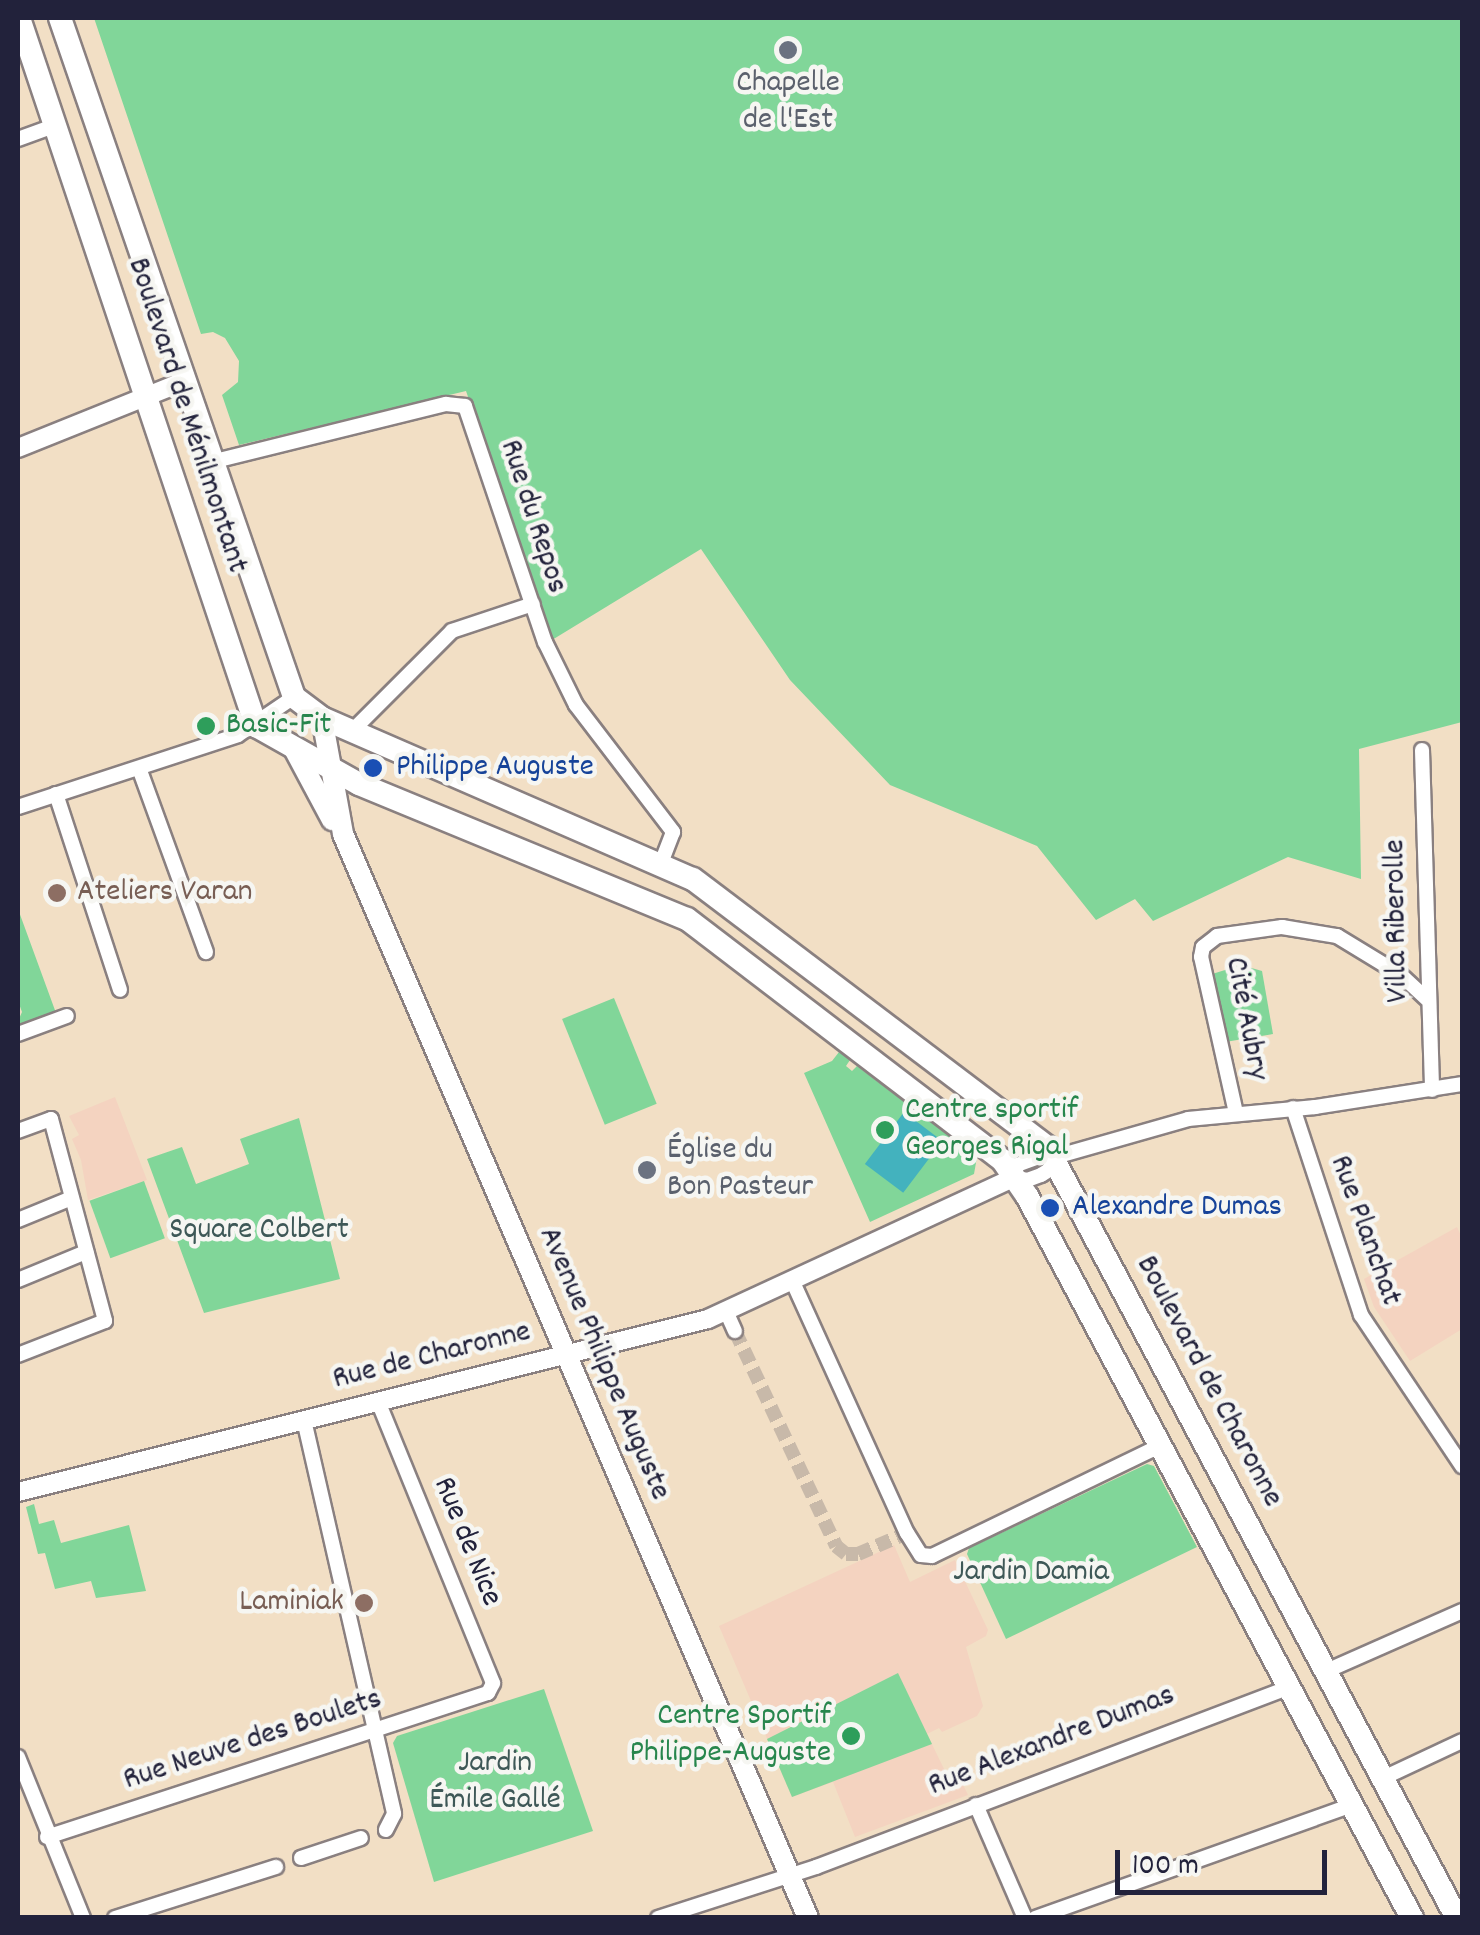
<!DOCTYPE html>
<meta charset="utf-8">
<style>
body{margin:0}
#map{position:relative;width:1480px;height:1935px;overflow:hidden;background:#f2dfc5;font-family:Dekko,sans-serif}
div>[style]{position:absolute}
.built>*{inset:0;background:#f4d3c0}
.green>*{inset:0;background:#81d699;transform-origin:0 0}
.water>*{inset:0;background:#43b2be;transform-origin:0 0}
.minor-tunnel>*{height:14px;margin-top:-7px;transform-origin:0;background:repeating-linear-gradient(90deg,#c8b9a9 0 14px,transparent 0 21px)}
.roads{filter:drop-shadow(2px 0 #8a8080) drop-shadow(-2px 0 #8a8080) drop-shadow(0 2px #8a8080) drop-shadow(0 -2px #8a8080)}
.minor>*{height:14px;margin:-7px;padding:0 7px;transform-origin:7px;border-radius:7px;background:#fff}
.tertiary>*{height:18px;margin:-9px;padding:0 9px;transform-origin:9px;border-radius:9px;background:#fff}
.secondary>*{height:20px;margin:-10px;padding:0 10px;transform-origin:10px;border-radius:10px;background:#fff}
.primary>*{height:22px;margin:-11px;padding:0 11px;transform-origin:11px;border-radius:11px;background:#fff}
.dots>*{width:28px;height:28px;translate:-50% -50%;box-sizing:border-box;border:5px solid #f6f6f2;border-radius:50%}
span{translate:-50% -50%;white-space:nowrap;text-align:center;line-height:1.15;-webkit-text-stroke:9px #f6f6f2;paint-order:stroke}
.worship-label{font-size:32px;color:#5b616d}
.left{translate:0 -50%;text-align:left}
.street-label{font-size:32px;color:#22223b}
.leisure-label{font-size:32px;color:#27864d}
.right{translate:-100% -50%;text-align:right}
.transit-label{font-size:32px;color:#164399}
.education-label{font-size:32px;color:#785e54}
.park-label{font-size:32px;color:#3e5857}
.frame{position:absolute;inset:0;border:20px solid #22223b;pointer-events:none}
.scale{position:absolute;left:1115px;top:1850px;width:212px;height:45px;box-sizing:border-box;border:5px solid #22223b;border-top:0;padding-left:12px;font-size:30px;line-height:35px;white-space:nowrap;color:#22223b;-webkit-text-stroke:8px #f6f6f2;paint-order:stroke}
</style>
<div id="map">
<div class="built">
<i style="clip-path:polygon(115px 1097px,147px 1180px,88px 1200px,81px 1160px,72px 1139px,79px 1135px,69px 1116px)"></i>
<i style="clip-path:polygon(1457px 1227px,1462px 1238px,1462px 1329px,1410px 1361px,1374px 1307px,1364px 1279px)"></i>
<i style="clip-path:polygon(894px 1545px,910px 1582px,955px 1560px,988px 1630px,986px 1636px,966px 1647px,983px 1706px,977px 1716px,942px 1732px,939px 1728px,927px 1734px,947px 1775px,957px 1772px,968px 1795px,855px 1837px,833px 1782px,792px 1797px,719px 1626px)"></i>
</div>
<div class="green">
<i style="clip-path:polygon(94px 18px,1462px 18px,1462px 722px,1359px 749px,1361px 879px,1288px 857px,1153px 921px,1135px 899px,1096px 920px,1037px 846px,890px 785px,790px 680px,701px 549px,552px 640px,466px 391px,239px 445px,222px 395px,238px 382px,239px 361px,225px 338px,213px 332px,201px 334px)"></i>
<i style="clip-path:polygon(18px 909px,56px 1013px,22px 1026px,18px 1021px,22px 1012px,18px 1001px)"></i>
<i style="clip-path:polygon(1241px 965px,1262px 971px,1273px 1034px,1225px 1042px,1209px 975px)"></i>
<i style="left:614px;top:998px;width:114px;height:56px;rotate:68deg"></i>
<i style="clip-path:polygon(839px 1052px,850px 1060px,846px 1066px,852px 1071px,857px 1066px,977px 1157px,974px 1174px,870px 1222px,804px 1073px,832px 1061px)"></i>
<i style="clip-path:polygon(299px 1118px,340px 1279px,204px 1313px,147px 1159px,182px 1147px,196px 1184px,249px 1164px,240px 1139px)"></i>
<i style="left:144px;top:1181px;width:61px;height:58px;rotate:70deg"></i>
<i style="clip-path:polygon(1147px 1464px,1154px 1466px,1197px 1547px,1006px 1639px,967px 1554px,969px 1548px)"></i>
<i style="clip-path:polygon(34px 1504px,39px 1524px,54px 1520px,61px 1543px,129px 1525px,146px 1591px,96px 1598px,91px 1581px,55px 1589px,45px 1553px,38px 1554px,26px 1507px)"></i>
<i style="clip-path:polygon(898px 1673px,932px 1744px,792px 1797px,767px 1739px)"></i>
<i style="clip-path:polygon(544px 1689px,593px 1831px,434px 1882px,393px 1743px,397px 1736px)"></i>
</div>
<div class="water">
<i style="left:904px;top:1112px;width:48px;height:65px;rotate:37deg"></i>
</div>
<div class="minor-tunnel">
<i style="left:735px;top:1331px;width:238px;rotate:64.8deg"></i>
<i style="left:836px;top:1546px;width:13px;rotate:39deg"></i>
<i style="left:846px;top:1554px;width:12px"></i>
<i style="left:858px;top:1554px;width:53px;rotate:-23.2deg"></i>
</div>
<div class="roads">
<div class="minor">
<i style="left:18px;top:139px;width:38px;rotate:-20deg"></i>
<i style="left:211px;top:462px;width:242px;rotate:-13.9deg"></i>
<i style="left:446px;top:404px;width:19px;rotate:6deg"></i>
<i style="left:465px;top:406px;width:249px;rotate:71.3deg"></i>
<i style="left:545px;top:642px;width:70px;rotate:63.8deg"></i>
<i style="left:576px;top:705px;width:160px;rotate:52.6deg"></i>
<i style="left:673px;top:832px;width:36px;rotate:111deg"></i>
<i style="left:352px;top:731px;width:141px;rotate:-45deg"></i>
<i style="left:452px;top:631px;width:85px;rotate:-18.4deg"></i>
<i style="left:1422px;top:750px;width:340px;rotate:88.3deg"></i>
<i style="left:139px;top:768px;width:196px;rotate:70deg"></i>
<i style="left:56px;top:794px;width:206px;rotate:71.9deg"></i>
<i style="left:18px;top:807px;width:231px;rotate:-18.1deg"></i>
<i style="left:238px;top:735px;width:68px;rotate:-34.2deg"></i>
<i style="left:18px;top:1034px;width:52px;rotate:-20.2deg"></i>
<i style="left:1293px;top:1108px;width:218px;rotate:71.8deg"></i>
<i style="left:1361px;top:1315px;width:182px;rotate:56.2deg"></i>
<i style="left:1236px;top:1113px;width:160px;rotate:-102.6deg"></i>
<i style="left:1201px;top:957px;width:10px;rotate:-79deg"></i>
<i style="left:1203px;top:947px;width:18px;rotate:-38deg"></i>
<i style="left:1217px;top:936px;width:66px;rotate:-7.9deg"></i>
<i style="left:1282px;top:927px;width:56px;rotate:9.3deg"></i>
<i style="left:1337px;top:936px;width:75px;rotate:31.4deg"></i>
<i style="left:1401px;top:975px;width:35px;rotate:43deg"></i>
<i style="left:18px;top:1131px;width:35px;rotate:-20deg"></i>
<i style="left:51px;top:1119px;width:209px;rotate:75deg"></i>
<i style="left:105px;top:1321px;width:93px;rotate:158.7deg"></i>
<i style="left:1055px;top:1157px;width:14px;rotate:115deg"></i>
<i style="left:1049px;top:1170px;width:9px;rotate:148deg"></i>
<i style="left:1041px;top:1175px;width:15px;rotate:160deg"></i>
<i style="left:1027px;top:1180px;width:12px;rotate:-166deg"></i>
<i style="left:1015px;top:1177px;width:12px;rotate:-81deg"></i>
<i style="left:1017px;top:1165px;width:27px;rotate:-20deg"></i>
<i style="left:1042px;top:1156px;width:13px;rotate:4deg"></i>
<i style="left:1055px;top:1157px;width:138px;rotate:-15.9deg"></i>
<i style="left:1188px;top:1119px;width:128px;rotate:-5.4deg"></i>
<i style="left:1315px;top:1107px;width:149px;rotate:-8.9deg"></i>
<i style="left:18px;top:1220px;width:58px;rotate:-22.2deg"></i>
<i style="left:18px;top:1280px;width:74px;rotate:-22.4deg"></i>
<i style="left:792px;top:1280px;width:278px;rotate:65.6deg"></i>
<i style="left:907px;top:1533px;width:26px;rotate:58deg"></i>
<i style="left:921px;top:1555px;width:11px;rotate:5deg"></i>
<i style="left:932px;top:1556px;width:253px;rotate:-25.8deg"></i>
<i style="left:726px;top:1311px;width:22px;rotate:66deg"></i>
<i style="left:304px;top:1420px;width:404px;rotate:77.1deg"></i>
<i style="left:394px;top:1814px;width:18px;rotate:117deg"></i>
<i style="left:1324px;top:1672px;width:151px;rotate:-23.8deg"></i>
<i style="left:18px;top:1757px;width:174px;rotate:68deg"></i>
<i style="left:1381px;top:1779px;width:89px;rotate:-25.1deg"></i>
<i style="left:976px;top:1805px;width:123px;rotate:66.6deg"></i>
<i style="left:47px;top:1837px;width:464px;rotate:-18.1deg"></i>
<i style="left:488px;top:1693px;width:11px;rotate:-63deg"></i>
<i style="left:493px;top:1683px;width:305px;rotate:-112.2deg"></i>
<i style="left:301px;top:1858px;width:63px;rotate:-18.4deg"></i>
<i style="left:115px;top:1918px;width:169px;rotate:-17.6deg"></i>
<i style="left:658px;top:1918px;width:166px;rotate:-17.9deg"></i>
<i style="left:816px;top:1867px;width:507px;rotate:-20.79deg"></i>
<i style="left:1035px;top:1918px;width:337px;rotate:-19.6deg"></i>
</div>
<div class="tertiary">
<i style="left:18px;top:448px;width:180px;rotate:-21.9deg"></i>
<i style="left:18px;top:1492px;width:711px;rotate:-14.08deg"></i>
<i style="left:708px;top:1319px;width:338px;rotate:-24.8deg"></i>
</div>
<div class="secondary">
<i style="left:322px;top:718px;width:118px;rotate:79.7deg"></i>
<i style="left:343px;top:834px;width:1180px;rotate:66.78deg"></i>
<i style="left:293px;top:747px;width:83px;rotate:61.9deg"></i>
</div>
<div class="primary">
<i style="left:19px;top:18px;width:747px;rotate:71.49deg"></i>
<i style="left:256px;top:726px;width:118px;rotate:29.4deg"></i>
<i style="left:359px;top:784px;width:355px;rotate:22.4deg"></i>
<i style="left:687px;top:919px;width:398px;rotate:37.4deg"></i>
<i style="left:1003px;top:1161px;width:42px;rotate:55.6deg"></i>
<i style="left:1027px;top:1196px;width:818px;rotate:61.93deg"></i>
<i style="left:60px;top:18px;width:718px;rotate:70.98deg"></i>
<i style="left:294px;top:697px;width:35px;rotate:37deg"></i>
<i style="left:322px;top:718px;width:404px;rotate:23.5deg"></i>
<i style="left:693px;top:879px;width:444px;rotate:37.1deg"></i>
<i style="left:1047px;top:1147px;width:873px;rotate:62deg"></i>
</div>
</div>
<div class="dots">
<i style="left:788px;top:50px;background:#6b7280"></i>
<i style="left:206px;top:726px;background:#2e9e5b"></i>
<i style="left:373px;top:768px;background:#1a4fb4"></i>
<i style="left:57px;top:893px;background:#8d6e63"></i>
<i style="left:885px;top:1130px;background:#2e9e5b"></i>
<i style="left:647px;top:1170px;background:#6b7280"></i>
<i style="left:1050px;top:1208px;background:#1a4fb4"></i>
<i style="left:364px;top:1603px;background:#8d6e63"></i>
<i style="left:851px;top:1736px;background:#2e9e5b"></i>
</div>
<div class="worship-label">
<span style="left:788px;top:103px">Chapelle<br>de l'Est</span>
<span class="left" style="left:667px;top:1170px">Église du<br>Bon Pasteur</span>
</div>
<div class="street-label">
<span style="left:186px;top:416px;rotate:72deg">Boulevard de Ménilmontant</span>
<span style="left:532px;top:517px;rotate:72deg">Rue du Repos</span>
<span style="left:1398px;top:921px;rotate:-91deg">Villa Riberolle</span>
<span style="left:1245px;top:1019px;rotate:79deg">Cité Aubry</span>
<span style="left:1364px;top:1231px;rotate:70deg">Rue Planchat</span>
<span style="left:432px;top:1357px;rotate:-14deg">Rue de Charonne</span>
<span style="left:603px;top:1364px;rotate:67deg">Avenue Philippe Auguste</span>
<span style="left:1208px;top:1382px;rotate:62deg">Boulevard de Charonne</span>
<span style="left:466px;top:1542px;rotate:68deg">Rue de Nice</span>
<span style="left:253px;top:1741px;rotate:-18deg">Rue Neuve des Boulets</span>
<span style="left:1052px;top:1742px;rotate:-21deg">Rue Alexandre Dumas</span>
</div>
<div class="leisure-label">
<span class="left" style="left:226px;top:726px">Basic-Fit</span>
<span class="left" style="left:905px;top:1130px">Centre sportif<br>Georges Rigal</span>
<span class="right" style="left:831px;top:1736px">Centre Sportif<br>Philippe-Auguste</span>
</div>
<div class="transit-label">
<span class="left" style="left:396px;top:768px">Philippe Auguste</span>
<span class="left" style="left:1072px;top:1208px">Alexandre Dumas</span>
</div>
<div class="education-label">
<span class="left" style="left:77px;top:893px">Ateliers Varan</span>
<span class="right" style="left:344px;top:1603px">Laminiak</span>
</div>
<div class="park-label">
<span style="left:259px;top:1231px">Square Colbert</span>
<span style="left:1031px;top:1573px">Jardin Damia</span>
<span style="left:495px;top:1783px">Jardin<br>Émile Gallé</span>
</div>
<div class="frame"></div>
<div class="scale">100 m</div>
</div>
